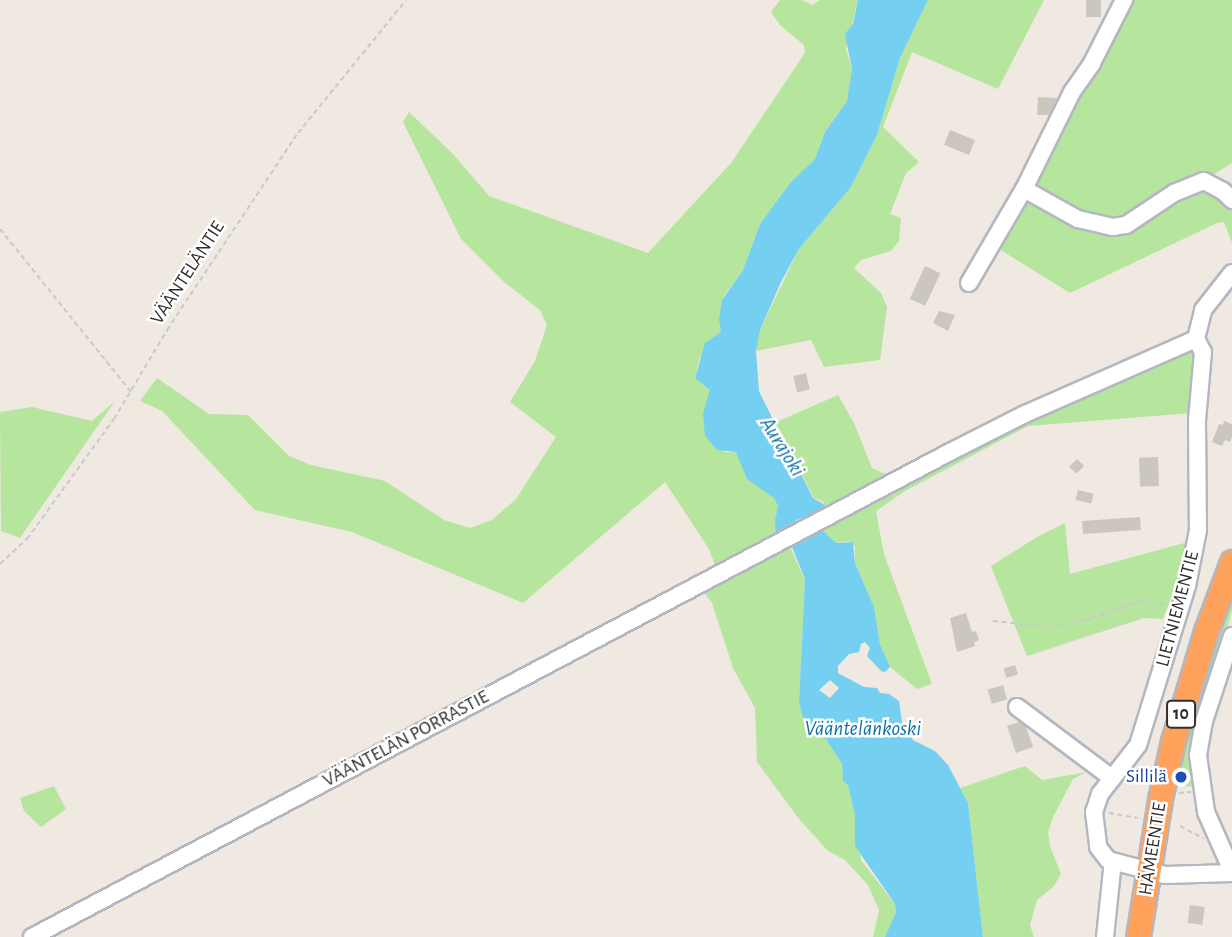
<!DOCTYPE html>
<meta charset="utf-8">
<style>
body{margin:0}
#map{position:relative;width:1232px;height:937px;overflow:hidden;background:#efe9e1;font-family:"Alegreya Sans",sans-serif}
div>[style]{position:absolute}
.green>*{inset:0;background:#b6e59e}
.water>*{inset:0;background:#75cff0}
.building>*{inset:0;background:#cbc7bf;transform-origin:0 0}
.path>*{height:2px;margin-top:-1px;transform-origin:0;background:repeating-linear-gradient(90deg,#c9c9c9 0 5px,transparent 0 8.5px)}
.roads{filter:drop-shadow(2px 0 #b4b7c1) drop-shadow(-2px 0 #b4b7c1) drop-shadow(0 2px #b4b7c1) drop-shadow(0 -2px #b4b7c1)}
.minor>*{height:16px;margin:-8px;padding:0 8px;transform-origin:8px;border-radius:8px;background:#fff}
.highway>*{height:23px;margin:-11.5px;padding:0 11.5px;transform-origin:11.5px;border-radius:11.5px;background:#ffa35c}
.dots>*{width:19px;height:19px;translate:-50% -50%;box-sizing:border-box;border:4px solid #fff;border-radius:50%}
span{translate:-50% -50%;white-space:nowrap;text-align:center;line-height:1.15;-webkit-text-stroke:5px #fff;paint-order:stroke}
.shield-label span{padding:2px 5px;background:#fff;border:2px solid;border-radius:5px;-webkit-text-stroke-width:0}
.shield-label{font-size:18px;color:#2e2e2e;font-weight:700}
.street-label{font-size:19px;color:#2e2e2e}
.transit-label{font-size:19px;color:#164399}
.right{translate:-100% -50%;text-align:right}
.water-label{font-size:21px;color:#0d6fa3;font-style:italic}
</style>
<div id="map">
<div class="green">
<i style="clip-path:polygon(780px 0,802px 0,812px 5px,820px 0,858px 0,846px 49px,852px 69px,850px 86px,847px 101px,825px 132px,815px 159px,790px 183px,760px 224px,743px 270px,723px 297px,721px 332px,700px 357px,695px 377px,710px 390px,724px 452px,736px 452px,774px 498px,778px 506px,776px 516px,805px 580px,799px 702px,804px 722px,822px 733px,842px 764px,843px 781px,848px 785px,855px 814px,861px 860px,895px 904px,896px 912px,885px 937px,873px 937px,879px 910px,868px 885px,845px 860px,828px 851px,799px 819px,757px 762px,755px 708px,733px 668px,712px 603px,700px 587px,719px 575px,709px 549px,665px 482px,523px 603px,352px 532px,255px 510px,162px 411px,140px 401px,157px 378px,209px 414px,248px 415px,289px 456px,311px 465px,385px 481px,444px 520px,470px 528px,492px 520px,516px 499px,556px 437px,510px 402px,535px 361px,547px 325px,540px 310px,504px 282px,461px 239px,403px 122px,409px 112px,452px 153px,489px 196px,648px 253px,731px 163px,805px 53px,804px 45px,780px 25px,771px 12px)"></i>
<i style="clip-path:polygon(928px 0,1044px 0,998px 89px,912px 52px,883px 127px,919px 162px,906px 173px,890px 214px,901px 218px,899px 241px,891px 251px,861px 260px,854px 268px,881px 293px,887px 307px,880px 360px,824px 367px,811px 340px,756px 351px,760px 330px,799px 249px,851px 187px,877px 135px,900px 58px)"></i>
<i style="clip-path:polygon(1130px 0,1232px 0,1232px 163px,1200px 183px,1232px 209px,1232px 243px,1224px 222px,1217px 223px,1070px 293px,991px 244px,1015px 197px,1013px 192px,1046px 157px)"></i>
<i style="clip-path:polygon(1188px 347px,1195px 350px,1198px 357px,1192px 413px,1028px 426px,905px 491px,876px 511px,884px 554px,932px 684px,917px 689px,890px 667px,880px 644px,874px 607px,855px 563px,855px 546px,849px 541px,836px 543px,814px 529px,811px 515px,822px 511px,824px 502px,814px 498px,792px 455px,783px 451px,774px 423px,838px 395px,854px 423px,872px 468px,887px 475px)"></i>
<i style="clip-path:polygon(115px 401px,20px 538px,1px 531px,0 412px,32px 407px,92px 421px)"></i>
<i style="clip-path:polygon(1065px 523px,1070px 574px,1188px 542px,1184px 564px,1163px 619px,1144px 618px,1027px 656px,991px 566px,1037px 537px)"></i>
<i style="clip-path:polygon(1232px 589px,1232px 611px,1194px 737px,1194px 787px,1184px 786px,1184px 774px,1179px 771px,1186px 736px)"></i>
<i style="clip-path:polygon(1025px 766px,1042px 780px,1086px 772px,1073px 779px,1053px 817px,1048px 833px,1050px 846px,1061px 874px,1054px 886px,1037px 900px,1030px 925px,1034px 937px,983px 937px,968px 803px,960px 788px)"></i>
<i style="clip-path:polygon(54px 786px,66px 809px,41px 827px,24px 811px,20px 798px)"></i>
</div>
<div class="water">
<i style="clip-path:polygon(evenodd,858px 0,928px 0,900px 58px,877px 135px,851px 187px,799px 249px,781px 282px,760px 330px,756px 351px,759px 391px,780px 434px,778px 449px,789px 450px,813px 498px,825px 505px,822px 511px,796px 520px,794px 528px,822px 530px,836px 543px,853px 542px,855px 563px,874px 607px,880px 644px,890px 667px,885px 672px,881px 671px,867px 656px,870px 648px,865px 642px,861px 644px,859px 652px,849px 654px,838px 666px,838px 673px,864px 687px,877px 688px,880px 693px,889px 694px,899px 701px,902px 722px,913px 740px,935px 751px,948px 765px,968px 803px,983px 937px,885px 937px,896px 912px,895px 904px,855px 846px,855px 815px,848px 785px,843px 781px,842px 764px,822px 733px,804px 722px,799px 702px,805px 579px,790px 542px,776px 532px,775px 520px,778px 506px,774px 498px,747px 479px,736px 452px,717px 450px,705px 436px,703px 413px,710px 390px,695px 378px,705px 343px,721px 332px,719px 319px,722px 300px,743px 270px,760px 224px,790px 183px,815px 159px,825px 132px,847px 101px,852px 69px,845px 34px,853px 24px,858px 0,830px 680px,839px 688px,830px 698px,819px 690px,830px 680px)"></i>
</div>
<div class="building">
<i style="left:1086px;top:0;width:15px;height:17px"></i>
<i style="clip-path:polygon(1038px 97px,1057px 98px,1049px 115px,1037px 115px)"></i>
<i style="left:950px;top:130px;width:27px;height:16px;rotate:22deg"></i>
<i style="left:925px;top:266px;width:17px;height:36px;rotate:25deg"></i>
<i style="clip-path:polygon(939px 311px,955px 315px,948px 331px,933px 323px)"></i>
<i style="left:806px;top:373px;width:17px;height:13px;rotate:77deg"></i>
<i style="clip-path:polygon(1224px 421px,1232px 424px,1232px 437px,1230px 442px,1225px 440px,1222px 446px,1212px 442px,1219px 424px,1223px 425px)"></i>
<i style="left:1158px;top:457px;width:29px;height:19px;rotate:88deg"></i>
<i style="left:1077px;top:459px;width:10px;height:11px;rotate:45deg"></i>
<i style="left:1078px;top:490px;width:16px;height:10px;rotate:14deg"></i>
<i style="left:1140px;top:517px;width:13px;height:58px;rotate:86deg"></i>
<i style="clip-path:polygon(966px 613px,972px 632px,976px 631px,979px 640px,974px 642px,975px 646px,957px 652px,950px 618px)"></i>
<i style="left:1015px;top:665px;width:10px;height:12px;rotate:73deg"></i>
<i style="left:1003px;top:685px;width:15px;height:16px;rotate:74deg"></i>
<i style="clip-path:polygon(1019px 722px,1026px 727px,1033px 747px,1016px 753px,1007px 726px)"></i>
<i style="left:1190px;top:905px;width:15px;height:18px;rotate:8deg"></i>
</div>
<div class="path">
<i style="left:0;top:229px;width:209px;rotate:51.2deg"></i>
<i style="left:0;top:564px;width:37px;rotate:-43deg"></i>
<i style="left:27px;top:539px;width:148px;rotate:-54.1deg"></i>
<i style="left:114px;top:419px;width:104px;rotate:-59.2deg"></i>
<i style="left:167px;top:330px;width:237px;rotate:-56.4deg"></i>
<i style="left:298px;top:133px;width:171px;rotate:-50.9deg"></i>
<i style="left:993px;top:621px;width:60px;rotate:5.7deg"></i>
<i style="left:1053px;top:627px;width:40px;rotate:-13deg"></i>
<i style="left:1092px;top:618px;width:51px;rotate:-19.5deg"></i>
<i style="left:1140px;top:601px;width:26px;rotate:7deg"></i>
<i style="left:1179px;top:793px;width:12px;rotate:-5deg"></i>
<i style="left:1109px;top:813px;width:29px;rotate:10deg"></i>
<i style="left:1180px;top:826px;width:27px;rotate:28deg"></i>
</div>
<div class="roads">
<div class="minor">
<i style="left:1024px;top:189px;width:62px;rotate:29.1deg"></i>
<i style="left:1078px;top:219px;width:36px;rotate:13deg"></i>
<i style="left:1113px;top:227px;width:13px;rotate:-9deg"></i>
<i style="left:1126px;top:225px;width:58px;rotate:-33.7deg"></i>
<i style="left:1174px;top:193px;width:32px;rotate:-22deg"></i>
<i style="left:1204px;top:181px;width:21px;rotate:28deg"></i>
<i style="left:1223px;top:191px;width:13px;rotate:45deg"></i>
<i style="left:969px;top:283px;width:109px;rotate:-59.7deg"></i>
<i style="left:1024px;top:189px;width:108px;rotate:-63.7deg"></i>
<i style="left:1072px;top:92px;width:35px;rotate:-55deg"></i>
<i style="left:1092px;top:63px;width:71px;rotate:-63.1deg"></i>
<i style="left:1196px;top:339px;width:15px;rotate:62deg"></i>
<i style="left:1203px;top:352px;width:69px;rotate:95deg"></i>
<i style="left:1197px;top:421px;width:109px;rotate:89.5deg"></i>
<i style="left:1198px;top:530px;width:57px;rotate:101.1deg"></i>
<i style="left:1187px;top:586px;width:166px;rotate:107.1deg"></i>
<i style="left:1138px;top:745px;width:62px;rotate:127.8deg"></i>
<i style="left:1100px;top:794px;width:19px;rotate:108deg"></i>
<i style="left:1094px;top:812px;width:35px;rotate:83deg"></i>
<i style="left:1098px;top:847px;width:16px;rotate:52deg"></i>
<i style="left:1108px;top:860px;width:59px;rotate:14.7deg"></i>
<i style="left:1165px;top:875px;width:67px;rotate:-1.7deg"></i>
<i style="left:1196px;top:339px;width:30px;rotate:-76deg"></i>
<i style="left:1203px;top:310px;width:47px;rotate:-51.9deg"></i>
<i style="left:1232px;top:636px;width:89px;rotate:108.2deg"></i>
<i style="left:1204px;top:721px;width:35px;rotate:100deg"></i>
<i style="left:1198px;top:755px;width:58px;rotate:82deg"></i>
<i style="left:1206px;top:812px;width:64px;rotate:66.2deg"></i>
<i style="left:1017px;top:707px;width:119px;rotate:36.8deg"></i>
<i style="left:32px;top:937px;width:1038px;rotate:-27.85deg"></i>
<i style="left:950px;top:452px;width:84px;rotate:-26.9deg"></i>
<i style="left:1025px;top:414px;width:187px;rotate:-23.7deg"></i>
<i style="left:1105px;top:937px;width:76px;rotate:-84deg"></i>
</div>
<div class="highway">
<i style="left:1138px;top:937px;width:140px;rotate:-80.9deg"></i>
<i style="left:1160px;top:799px;width:59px;rotate:-77.4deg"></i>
<i style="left:1173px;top:741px;width:115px;rotate:-73.3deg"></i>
<i style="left:1206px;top:631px;width:74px;rotate:-69.4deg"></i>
</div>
</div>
<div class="dots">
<i style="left:1181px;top:777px;background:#1a4fb4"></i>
</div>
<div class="shield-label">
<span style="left:1181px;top:714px">10</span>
</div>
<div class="street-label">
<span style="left:188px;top:273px;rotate:-57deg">VÄÄNTELÄNTIE</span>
<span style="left:1178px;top:609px;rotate:-75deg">LIETNIEMENTIE</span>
<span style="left:406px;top:739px;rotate:-28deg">VÄÄNTELÄN PORRASTIE</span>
<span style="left:1153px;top:849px;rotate:-81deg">HÄMEENTIE</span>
</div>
<div class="transit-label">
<span class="right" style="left:1167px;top:777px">Sillilä</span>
</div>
<div class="water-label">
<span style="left:782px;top:447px;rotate:58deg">Aurajoki</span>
<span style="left:863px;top:729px">Vääntelänkoski</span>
</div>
</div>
